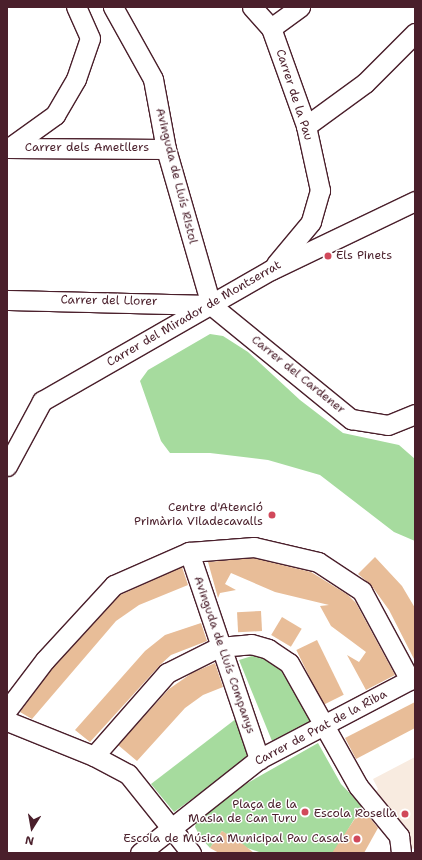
<!DOCTYPE html>
<meta charset="utf-8">
<style>
body{margin:0}
#map{position:relative;width:422px;height:860px;overflow:hidden;background:#fff;font-family:"Shantell Sans",sans-serif}
div>[style]{position:absolute}
.built>*{inset:0;background:#f8ebe0}
.green>*{inset:0;background:#a6db9e}
.building>*{inset:0;background:#e8bd98;transform-origin:0 0}
.roads{filter:drop-shadow(1px 0 #4a1f2b) drop-shadow(-1px 0 #4a1f2b) drop-shadow(0 1px #4a1f2b) drop-shadow(0 -1px #4a1f2b)}
.minor>*{height:19px;margin:-9.5px;padding:0 9.5px;transform-origin:9.5px;border-radius:9.5px;background:#fff}
.dots>*{width:11px;height:11px;translate:-50% -50%;box-sizing:border-box;border:2px solid #fff;border-radius:50%}
span{translate:-50% -50%;white-space:nowrap;text-align:center;line-height:1.15;-webkit-text-stroke:3px #fff;paint-order:stroke}
.street-label{font-size:12px;color:#4a1f2b}
.poi-label{font-size:12px;color:#4a1f2b}
.left{translate:0 -50%;text-align:left}
.right{translate:-100% -50%;text-align:right}
.frame{position:absolute;inset:0;border:8px solid #4a1f2b;pointer-events:none}
.north{position:absolute;left:12px;top:808px;width:40px;height:40px;-webkit-text-stroke:3px #fff;paint-order:stroke;rotate:191deg;font-size:11px;font-weight:700;line-height:16px;text-align:center;color:#4a1f2b}
.north::after{content:'';display:block;margin:auto;width:14px;height:18px;background:#4a1f2b;clip-path:polygon(50% 0,100% 100%,50% 72%,0 100%)}
</style>
<div id="map">
<div class="built">
<i style="clip-path:polygon(415px 757px,415px 849px,410px 848px,405px 827px,375px 792px,378px 789px,373px 779px)"></i>
</div>
<div class="green">
<i style="clip-path:polygon(210px 334px,223px 336px,248px 352px,300px 400px,343px 433px,399px 445px,415px 459px,415px 541px,394px 532px,320px 475px,268px 460px,210px 453px,170px 453px,161px 441px,140px 381px,148px 370px)"></i>
<i style="clip-path:polygon(252px 656px,266px 658px,279px 667px,311px 721px,272px 741px,239px 660px)"></i>
<i style="clip-path:polygon(237px 718px,250px 757px,174px 812px,151px 784px)"></i>
<i style="clip-path:polygon(318px 743px,341px 784px,362px 806px,334px 853px,262px 853px,247px 848px,222px 831px,210px 848px,201px 838px,195px 827px,197px 818px,244px 785px)"></i>
</div>
<div class="building">
<i style="clip-path:polygon(375px 557px,402px 586px,415px 608px,415px 661px,389px 610px,371px 585px,358px 574px)"></i>
<i style="clip-path:polygon(253px 558px,311px 572px,348px 595px,356px 603px,395px 675px,366px 690px,347px 655px,359px 662px,366px 652px,331px 626px,320px 606px,329px 605px,275px 592px,231px 573px,225px 584px,236px 590px,220px 593px,218px 598px,208px 562px)"></i>
<i style="clip-path:polygon(182px 567px,188px 585px,139px 605px,116px 621px,32px 719px,20px 712px,53px 667px,120px 595px)"></i>
<i style="left:261px;top:611px;width:20px;height:24px;rotate:87deg"></i>
<i style="left:282px;top:617px;width:23px;height:21px;rotate:31deg"></i>
<i style="clip-path:polygon(201px 623px,207px 641px,171px 655px,161px 664px,90px 742px,75px 730px,145px 651px,165px 635px)"></i>
<i style="left:317px;top:640px;width:61px;height:23px;rotate:64deg"></i>
<i style="clip-path:polygon(215px 663px,223px 687px,203px 695px,185px 708px,137px 761px,118px 745px,169px 689px,192px 673px)"></i>
<i style="clip-path:polygon(415px 702px,415px 728px,356px 759px,345px 738px)"></i>
<i style="clip-path:polygon(362px 808px,378px 828px,364px 853px,332px 853px)"></i>
<i style="clip-path:polygon(222px 831px,239px 841px,254px 853px,219px 853px,210px 848px)"></i>
</div>
<div class="roads">
<div class="minor">
<i style="left:113px;top:7px;width:82px;rotate:60.9deg"></i>
<i style="left:153px;top:79px;width:71px;rotate:79.5deg"></i>
<i style="left:166px;top:149px;width:162px;rotate:73.9deg"></i>
<i style="left:252px;top:7px;width:28px;rotate:48deg"></i>
<i style="left:271px;top:28px;width:104px;rotate:70.3deg"></i>
<i style="left:306px;top:126px;width:66px;rotate:77.7deg"></i>
<i style="left:320px;top:190px;width:33px;rotate:106deg"></i>
<i style="left:311px;top:222px;width:55px;rotate:129.8deg"></i>
<i style="left:271px;top:28px;width:36px;rotate:-36deg"></i>
<i style="left:306px;top:126px;width:73px;rotate:-36.1deg"></i>
<i style="left:365px;top:83px;width:71px;rotate:-45deg"></i>
<i style="left:7px;top:148px;width:159px;rotate:0.4deg"></i>
<i style="left:9px;top:148px;width:57px;rotate:-35.7deg"></i>
<i style="left:55px;top:115px;width:42px;rotate:-59.7deg"></i>
<i style="left:76px;top:79px;width:43px;rotate:-71.1deg"></i>
<i style="left:90px;top:38px;width:34px;rotate:-114deg"></i>
<i style="left:7px;top:300px;width:204px;rotate:1.4deg"></i>
<i style="left:211px;top:305px;width:181px;rotate:39.2deg"></i>
<i style="left:351px;top:419px;width:37px;rotate:9deg"></i>
<i style="left:388px;top:425px;width:29px;rotate:-22deg"></i>
<i style="left:7px;top:466px;width:74px;rotate:-61.7deg"></i>
<i style="left:42px;top:401px;width:264px;rotate:-29.8deg"></i>
<i style="left:271px;top:270px;width:160px;rotate:-25.6deg"></i>
<i style="left:189px;top:552px;width:219px;rotate:71.3deg"></i>
<i style="left:7px;top:710px;width:63px;rotate:-52.8deg"></i>
<i style="left:45px;top:660px;width:102px;rotate:-47.4deg"></i>
<i style="left:114px;top:585px;width:82px;rotate:-23.7deg"></i>
<i style="left:189px;top:552px;width:65px;rotate:-4.4deg"></i>
<i style="left:254px;top:547px;width:66px;rotate:13.2deg"></i>
<i style="left:318px;top:562px;width:53px;rotate:33.4deg"></i>
<i style="left:362px;top:591px;width:101px;rotate:61.7deg"></i>
<i style="left:7px;top:721px;width:94px;rotate:21.9deg"></i>
<i style="left:94px;top:756px;width:38px;rotate:28deg"></i>
<i style="left:128px;top:774px;width:101px;rotate:51.4deg"></i>
<i style="left:94px;top:756px;width:111px;rotate:-48.7deg"></i>
<i style="left:167px;top:673px;width:58px;rotate:-26.6deg"></i>
<i style="left:219px;top:647px;width:32px;rotate:-5deg"></i>
<i style="left:251px;top:644px;width:18px;rotate:16deg"></i>
<i style="left:268px;top:649px;width:25px;rotate:34deg"></i>
<i style="left:289px;top:663px;width:141px;rotate:60.7deg"></i>
<i style="left:358px;top:786px;width:65px;rotate:50.6deg"></i>
<i style="left:399px;top:836px;width:17px;rotate:83deg"></i>
<i style="left:140px;top:853px;width:152px;rotate:-38.3deg"></i>
<i style="left:259px;top:759px;width:176px;rotate:-27.7deg"></i>
</div>
</div>
<div class="dots">
<i style="left:328px;top:256px;background:#d1495b"></i>
<i style="left:272px;top:515px;background:#d1495b"></i>
<i style="left:305px;top:812px;background:#d1495b"></i>
<i style="left:405px;top:814px;background:#d1495b"></i>
<i style="left:357px;top:839px;background:#d1495b"></i>
</div>
<div class="street-label">
<span style="left:294px;top:95px;rotate:72deg">Carrer de la Pau</span>
<span style="left:87px;top:148px">Carrer dels Ametllers</span>
<span style="left:176px;top:176px;rotate:76deg">Avinguda de Lluís Ristol</span>
<span style="left:109px;top:301px;rotate:1deg">Carrer del Llorer</span>
<span style="left:194px;top:314px;rotate:-30deg">Carrer del Mirador de Montserrat</span>
<span style="left:298px;top:375px;rotate:39deg">Carrer del Cardener</span>
<span style="left:224px;top:655px;rotate:71deg">Avinguda de Lluís Companys</span>
<span style="left:321px;top:728px;rotate:-28deg">Carrer de Prat de la Riba</span>
</div>
<div class="poi-label">
<span class="left" style="left:336px;top:256px">Els Pinets</span>
<span class="right" style="left:263px;top:515px">Centre d'Atenció<br>Primària Viladecavalls</span>
<span class="right" style="left:297px;top:812px">Plaça de la<br>Masia de Can Turu</span>
<span class="right" style="left:397px;top:814px">Escola Rosella</span>
<span class="right" style="left:349px;top:839px">Escola de Música Municipal Pau Casals</span>
</div>
<div class="frame"></div>
<div class="north">N</div>
</div>
